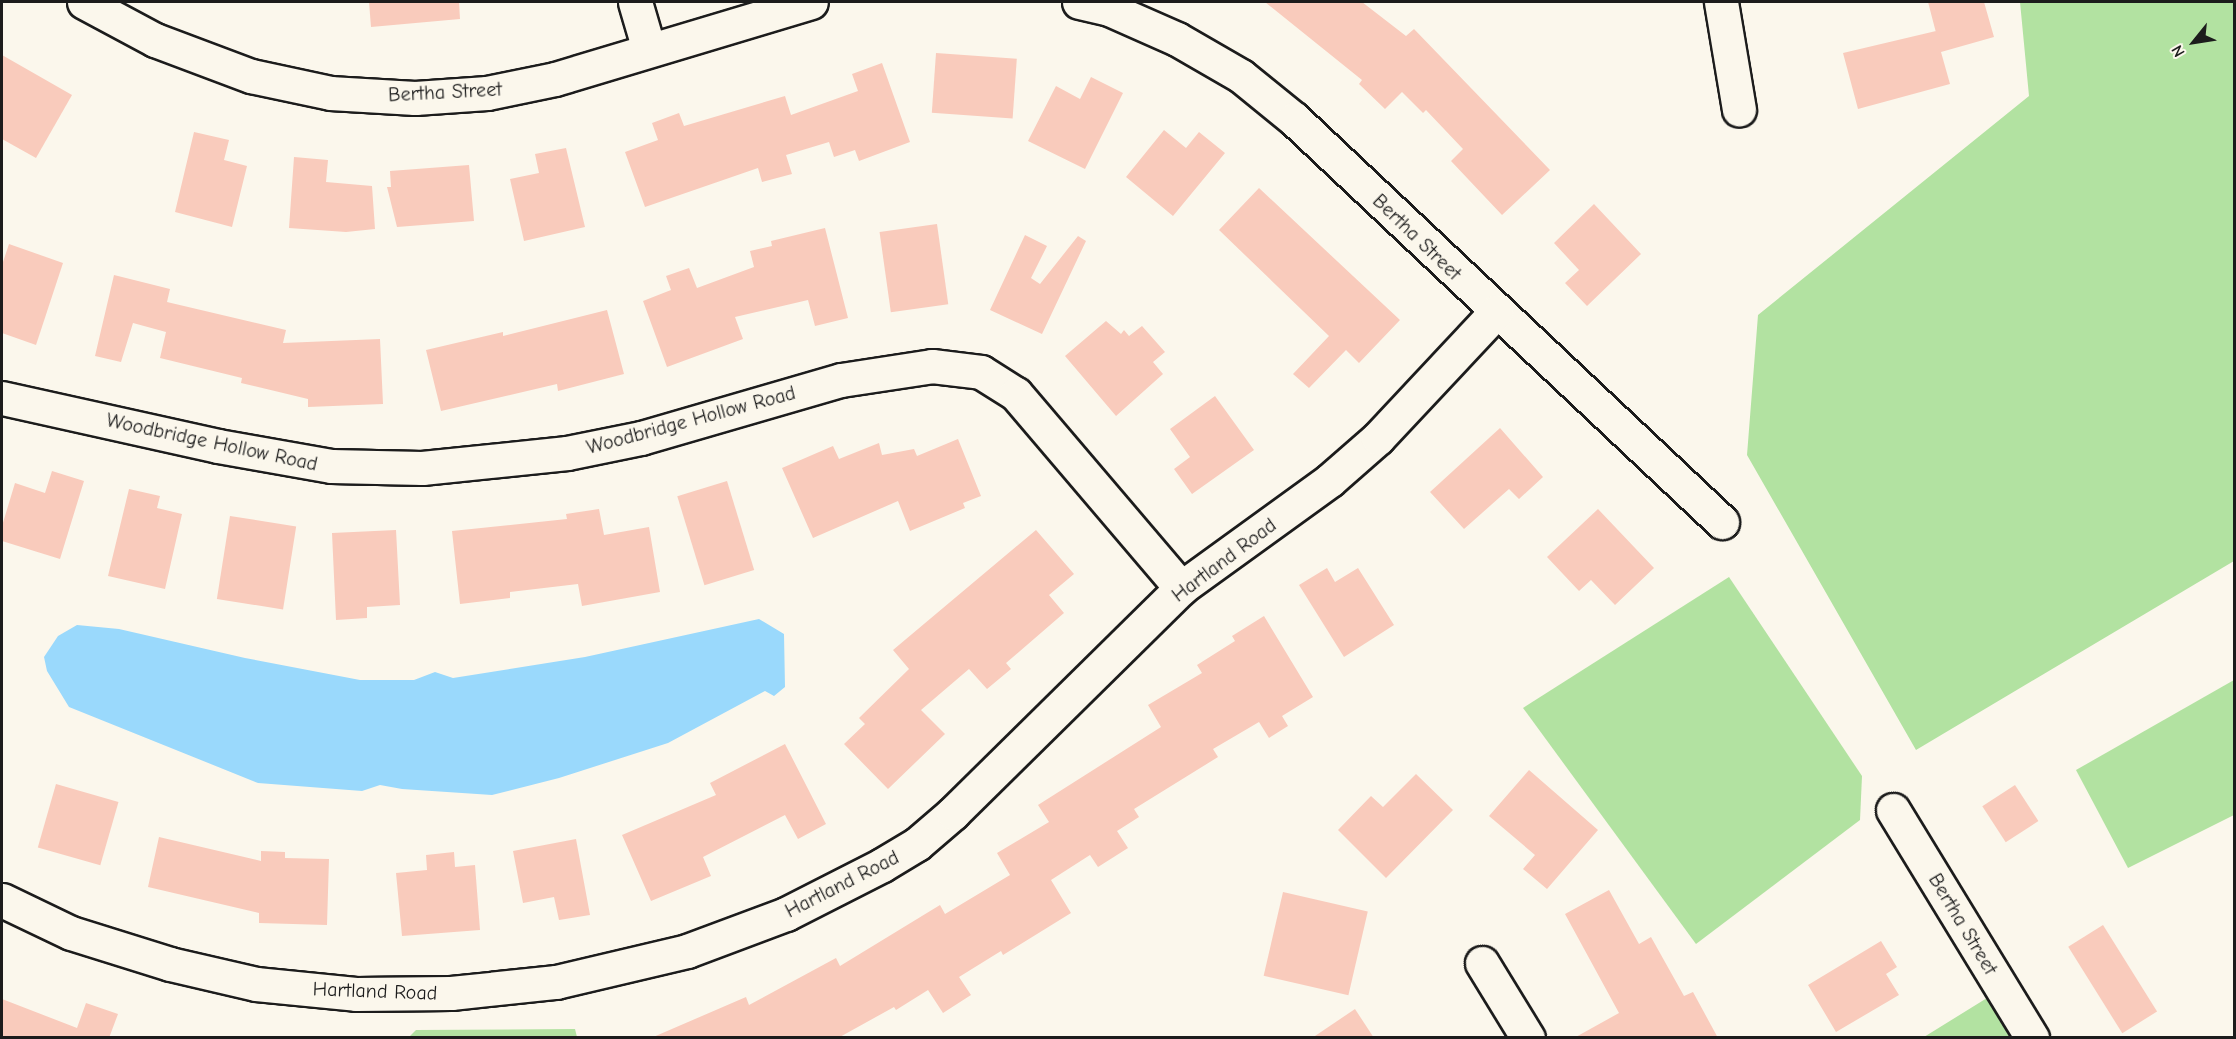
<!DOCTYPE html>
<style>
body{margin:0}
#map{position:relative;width:2236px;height:1039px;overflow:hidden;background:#fbf7ec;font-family:"Comic Neue",sans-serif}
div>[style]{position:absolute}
.green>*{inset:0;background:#b2e2a1}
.water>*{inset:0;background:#9ad9fc}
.building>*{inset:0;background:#f9cbbc;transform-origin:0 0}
.roads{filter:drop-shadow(2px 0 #1c1c1c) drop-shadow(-2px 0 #1c1c1c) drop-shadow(0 2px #1c1c1c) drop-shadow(0 -2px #1c1c1c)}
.minor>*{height:33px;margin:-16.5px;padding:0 16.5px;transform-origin:16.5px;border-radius:16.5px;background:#fbf7ec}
span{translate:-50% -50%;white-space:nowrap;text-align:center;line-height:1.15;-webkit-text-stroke:4.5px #fbf7ec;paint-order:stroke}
.street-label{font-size:20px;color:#1c1c1c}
.frame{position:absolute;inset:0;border:3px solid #1c1c1c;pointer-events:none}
.north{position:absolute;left:2164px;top:12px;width:60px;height:60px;-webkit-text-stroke:4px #fbf7ec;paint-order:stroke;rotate:240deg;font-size:16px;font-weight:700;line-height:24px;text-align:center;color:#1c1c1c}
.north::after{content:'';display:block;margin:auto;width:21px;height:27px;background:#1c1c1c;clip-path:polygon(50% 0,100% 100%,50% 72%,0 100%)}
</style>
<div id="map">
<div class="green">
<i style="clip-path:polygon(2020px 2px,2234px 2px,2234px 561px,1916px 750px,1747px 455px,1758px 315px,2029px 96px)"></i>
<i style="clip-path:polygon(1729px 577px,1862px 776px,1860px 820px,1696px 944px,1523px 708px)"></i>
<i style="clip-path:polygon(2234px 680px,2234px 815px,2128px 868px,2076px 770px)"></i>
<i style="clip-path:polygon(1987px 998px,2010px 1037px,1924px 1037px)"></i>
<i style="clip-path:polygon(575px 1029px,577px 1037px,409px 1037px,416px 1030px)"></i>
</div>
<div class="water">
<i style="clip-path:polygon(759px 619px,784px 634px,785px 687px,774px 696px,765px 691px,668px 743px,559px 778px,492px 795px,402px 789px,380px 785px,362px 791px,258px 783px,69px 707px,47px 671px,44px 657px,58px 636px,77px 625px,119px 629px,245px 658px,360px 680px,414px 680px,435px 672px,453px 678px,585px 657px)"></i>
</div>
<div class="building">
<i style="clip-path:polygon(369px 2px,459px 2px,460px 19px,371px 27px)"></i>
<i style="clip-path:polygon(1265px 2px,1362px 2px,1406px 36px,1414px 29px,1550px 170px,1502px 215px,1451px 161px,1463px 149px,1426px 110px,1423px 113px,1402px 92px,1385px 109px,1359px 84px,1362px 80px)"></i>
<i style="clip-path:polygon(1928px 2px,1984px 2px,1994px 37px,1941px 52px,1950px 84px,1858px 109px,1843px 53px,1936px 31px,1940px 48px)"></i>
<i style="left:936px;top:53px;width:81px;height:60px;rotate:4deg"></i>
<i style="clip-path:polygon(2px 55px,72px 95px,36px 158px,2px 139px)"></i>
<i style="clip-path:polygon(882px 63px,910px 142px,859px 161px,855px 150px,834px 157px,829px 142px,786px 155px,792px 174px,762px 182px,758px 168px,645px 207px,625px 152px,658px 140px,652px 123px,679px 113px,684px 126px,785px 96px,791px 115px,858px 91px,852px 74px)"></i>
<i style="clip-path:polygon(1091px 77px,1123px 93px,1085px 169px,1028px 141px,1056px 86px,1080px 99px)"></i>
<i style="clip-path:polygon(1164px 130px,1186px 148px,1199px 132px,1225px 153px,1173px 216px,1126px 177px)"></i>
<i style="clip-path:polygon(194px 132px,229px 140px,224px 160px,247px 166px,232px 227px,175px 212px)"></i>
<i style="clip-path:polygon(566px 148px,585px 227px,524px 241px,510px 179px,539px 173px,535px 154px)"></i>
<i style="clip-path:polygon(294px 157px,328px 160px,326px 182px,372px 186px,375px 229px,346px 232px,289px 228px)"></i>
<i style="clip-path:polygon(469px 165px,474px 221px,397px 227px,387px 187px,391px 187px,390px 171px)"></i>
<i style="clip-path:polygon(1259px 188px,1400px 320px,1359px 363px,1346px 350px,1309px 388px,1293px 374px,1329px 336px,1219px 230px)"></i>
<i style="clip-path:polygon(1594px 204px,1641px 254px,1587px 306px,1565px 283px,1579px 270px,1554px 243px)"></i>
<i style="left:937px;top:224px;width:81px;height:58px;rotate:82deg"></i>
<i style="clip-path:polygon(825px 228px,848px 318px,815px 326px,808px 300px,735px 317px,743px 339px,667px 367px,643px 301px,671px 290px,666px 276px,689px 268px,697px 288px,754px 267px,750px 251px,772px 246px,771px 241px)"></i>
<i style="clip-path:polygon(1025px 235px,1047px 246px,1031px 278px,1040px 284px,1078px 236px,1086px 241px,1042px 334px,990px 310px)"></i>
<i style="clip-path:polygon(9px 244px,63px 263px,36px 345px,2px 333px,2px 265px)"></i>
<i style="clip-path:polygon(114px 275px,170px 289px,167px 302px,286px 330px,283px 343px,380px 339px,383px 404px,308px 407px,308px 399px,241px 383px,242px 378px,160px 358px,166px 332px,133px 323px,121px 362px,95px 356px)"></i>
<i style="clip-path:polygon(607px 310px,624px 374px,558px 391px,557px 384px,441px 411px,426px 350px,503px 332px,503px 336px)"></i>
<i style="clip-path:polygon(1106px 321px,1121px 334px,1124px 330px,1129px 336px,1142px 326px,1165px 352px,1153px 362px,1163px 374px,1116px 416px,1065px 356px)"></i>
<i style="clip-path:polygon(1215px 396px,1254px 450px,1192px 494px,1174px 469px,1190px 457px,1170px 429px)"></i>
<i style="clip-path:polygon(1500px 428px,1543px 477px,1519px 499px,1509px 489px,1464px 529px,1430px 492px)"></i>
<i style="clip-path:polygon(958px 439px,981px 496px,963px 503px,965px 508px,910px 531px,898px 501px,813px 538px,782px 468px,833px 446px,839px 459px,879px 443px,882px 455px,914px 449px,917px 456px)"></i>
<i style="clip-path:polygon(52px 471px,84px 481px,60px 559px,2px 541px,2px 526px,15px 483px,45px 493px)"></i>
<i style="left:727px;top:481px;width:93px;height:52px;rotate:73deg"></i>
<i style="clip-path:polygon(129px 489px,160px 496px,157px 508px,182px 514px,165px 589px,108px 576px)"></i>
<i style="clip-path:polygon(599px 509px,604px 535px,649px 527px,660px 592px,582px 606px,578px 584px,510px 592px,510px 598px,460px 604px,452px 531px,567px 519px,566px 514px)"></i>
<i style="clip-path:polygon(1598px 509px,1654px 568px,1615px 605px,1591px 580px,1579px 591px,1547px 557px)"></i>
<i style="left:230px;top:516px;width:67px;height:84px;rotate:9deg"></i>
<i style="clip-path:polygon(396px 530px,400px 605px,367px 607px,367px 618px,336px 620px,332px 533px)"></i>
<i style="clip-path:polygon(1036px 530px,1074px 574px,1049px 595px,1064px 613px,1006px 663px,1011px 669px,987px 689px,969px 669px,921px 710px,945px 734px,888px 789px,844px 744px,865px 724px,859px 718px,909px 669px,893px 650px)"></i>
<i style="clip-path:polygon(1327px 568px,1335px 582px,1358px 568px,1394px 625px,1344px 657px,1299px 585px)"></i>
<i style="clip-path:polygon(1264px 616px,1313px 697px,1282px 716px,1288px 726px,1269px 738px,1259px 722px,1213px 749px,1218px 757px,1134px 809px,1139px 817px,1117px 831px,1128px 848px,1098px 867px,1090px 855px,1051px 880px,1071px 913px,1003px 955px,1001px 951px,959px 977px,971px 995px,943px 1013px,928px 990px,896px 1010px,894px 1007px,838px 1038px,651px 1038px,746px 997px,749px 1005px,836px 958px,840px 966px,940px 905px,945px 914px,1010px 875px,997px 853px,1049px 822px,1038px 805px,1161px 727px,1148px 705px,1202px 673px,1197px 665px,1235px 641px,1232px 636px)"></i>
<i style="clip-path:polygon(785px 744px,826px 824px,798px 839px,785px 815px,703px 857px,711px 876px,651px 901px,622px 835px,716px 795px,710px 783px)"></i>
<i style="clip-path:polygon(1529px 770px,1598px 830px,1547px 889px,1523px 869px,1535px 855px,1489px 816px)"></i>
<i style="clip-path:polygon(1416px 774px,1453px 810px,1386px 878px,1338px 830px,1371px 796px,1383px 807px)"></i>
<i style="left:56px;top:784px;width:65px;height:66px;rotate:16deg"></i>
<i style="left:2015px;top:785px;width:43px;height:39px;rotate:57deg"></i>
<i style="clip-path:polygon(159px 837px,261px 861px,261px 851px,285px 852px,285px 858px,329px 859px,327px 925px,259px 923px,259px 913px,148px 887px)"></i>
<i style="clip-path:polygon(576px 839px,590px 915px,559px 920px,554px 897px,523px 903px,513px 851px)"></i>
<i style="clip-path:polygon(454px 852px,455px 867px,475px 865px,480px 930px,402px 936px,396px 873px,427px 870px,426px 855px)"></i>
<i style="clip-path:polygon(1609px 890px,1639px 944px,1651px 937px,1684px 996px,1693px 992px,1718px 1038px,1574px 1038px,1619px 1013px,1565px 914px)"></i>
<i style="left:1283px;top:892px;width:87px;height:86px;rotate:13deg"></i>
<i style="left:2103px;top:925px;width:102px;height:41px;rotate:58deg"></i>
<i style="clip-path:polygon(1881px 941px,1897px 967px,1886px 974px,1899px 995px,1836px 1032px,1808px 985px)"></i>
<i style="clip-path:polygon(2px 999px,77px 1028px,86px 1003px,118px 1014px,109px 1038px,2px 1038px)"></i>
<i style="clip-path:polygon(1355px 1009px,1374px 1038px,1312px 1038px)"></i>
</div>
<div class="roads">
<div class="minor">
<i style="left:84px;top:2px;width:81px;rotate:28.2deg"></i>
<i style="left:155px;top:40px;width:103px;rotate:20.6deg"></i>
<i style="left:251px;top:76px;width:81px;rotate:12.1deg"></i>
<i style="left:330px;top:93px;width:85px;rotate:3.4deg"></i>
<i style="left:415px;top:98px;width:72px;rotate:-4deg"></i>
<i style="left:487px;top:93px;width:69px;rotate:-11.6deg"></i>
<i style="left:555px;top:79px;width:267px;rotate:-16.7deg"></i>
<i style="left:635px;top:2px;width:50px;rotate:73.7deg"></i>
<i style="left:1079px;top:2px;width:31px;rotate:13deg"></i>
<i style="left:1109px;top:9px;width:74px;rotate:23.8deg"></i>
<i style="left:1177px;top:39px;width:74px;rotate:30deg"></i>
<i style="left:1241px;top:76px;width:68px;rotate:39.1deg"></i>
<i style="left:1294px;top:119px;width:588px;rotate:43.28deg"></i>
<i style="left:1721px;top:2px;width:109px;rotate:80.5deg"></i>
<i style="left:2px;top:398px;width:221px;rotate:12.5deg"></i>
<i style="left:218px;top:446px;width:115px;rotate:10deg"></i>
<i style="left:331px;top:466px;width:91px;rotate:1.3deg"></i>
<i style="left:422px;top:468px;width:146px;rotate:-5.9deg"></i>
<i style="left:567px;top:453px;width:76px;rotate:-11.5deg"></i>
<i style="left:641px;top:438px;width:208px;rotate:-16.2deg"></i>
<i style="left:841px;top:380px;width:92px;rotate:-8.7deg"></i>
<i style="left:932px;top:366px;width:49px;rotate:7deg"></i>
<i style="left:981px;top:372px;width:41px;rotate:32.2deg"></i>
<i style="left:1016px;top:394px;width:255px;rotate:49.6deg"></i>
<i style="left:1893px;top:810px;width:267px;rotate:58.6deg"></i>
<i style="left:2px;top:900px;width:76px;rotate:25.6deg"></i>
<i style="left:71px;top:933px;width:104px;rotate:17.4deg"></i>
<i style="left:170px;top:964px;width:88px;rotate:13.1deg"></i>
<i style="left:256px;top:984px;width:100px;rotate:5.7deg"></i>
<i style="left:356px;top:994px;width:95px;rotate:-0.6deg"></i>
<i style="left:451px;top:993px;width:106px;rotate:-6deg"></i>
<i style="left:556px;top:982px;width:135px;rotate:-13.3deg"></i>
<i style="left:687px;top:951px;width:106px;rotate:-20.5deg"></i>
<i style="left:786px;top:914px;width:108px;rotate:-27deg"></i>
<i style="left:882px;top:865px;width:41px;rotate:-31deg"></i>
<i style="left:917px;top:844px;width:48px;rotate:-40.7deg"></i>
<i style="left:953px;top:813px;width:320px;rotate:-44.6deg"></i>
<i style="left:1181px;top:588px;width:184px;rotate:-35.9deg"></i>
<i style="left:1330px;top:480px;width:64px;rotate:-41.2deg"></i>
<i style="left:1378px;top:438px;width:173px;rotate:-46.9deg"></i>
<i style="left:1482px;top:963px;width:88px;rotate:58.5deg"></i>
</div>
</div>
<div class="street-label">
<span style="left:445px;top:92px;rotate:-3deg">Bertha Street</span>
<span style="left:1417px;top:237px;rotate:44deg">Bertha Street</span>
<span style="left:691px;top:420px;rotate:-15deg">Woodbridge Hollow Road</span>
<span style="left:212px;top:442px;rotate:12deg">Woodbridge Hollow Road</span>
<span style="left:1224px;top:560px;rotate:-37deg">Hartland Road</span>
<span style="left:842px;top:884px;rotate:-27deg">Hartland Road</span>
<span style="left:1963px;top:924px;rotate:59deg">Bertha Street</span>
<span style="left:375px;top:991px;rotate:2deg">Hartland Road</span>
</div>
<div class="frame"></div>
<div class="north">N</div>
</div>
